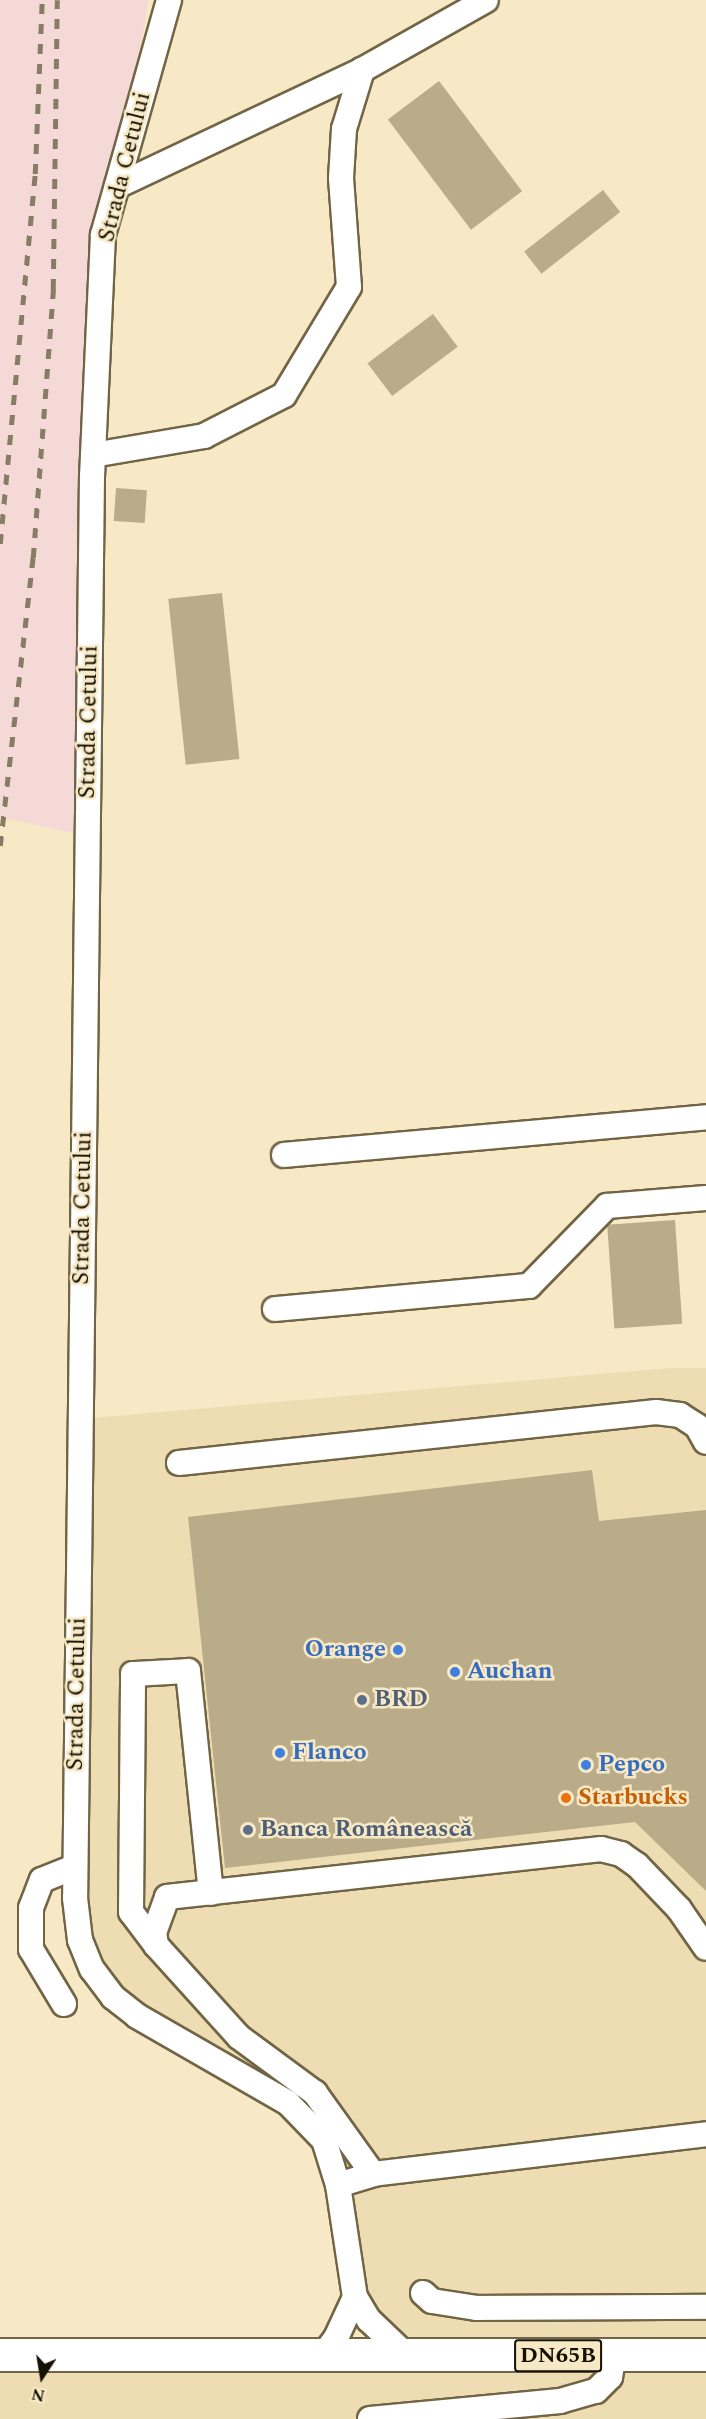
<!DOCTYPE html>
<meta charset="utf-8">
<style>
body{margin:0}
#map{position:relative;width:706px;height:2419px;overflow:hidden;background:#f7e9c5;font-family:Spectral,serif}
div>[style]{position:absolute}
.built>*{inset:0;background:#eeddb2}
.industrial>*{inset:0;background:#f4d9d6}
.building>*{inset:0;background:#baac89;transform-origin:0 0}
.roads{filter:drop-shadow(2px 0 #716545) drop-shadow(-2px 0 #716545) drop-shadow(0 2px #716545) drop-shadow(0 -2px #716545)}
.minor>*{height:24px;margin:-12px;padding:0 12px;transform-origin:12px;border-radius:12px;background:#fff}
.major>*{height:32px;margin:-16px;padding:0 16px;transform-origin:16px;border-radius:16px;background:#fff}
.rail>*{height:4.5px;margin-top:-2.25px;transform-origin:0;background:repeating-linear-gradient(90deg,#877d65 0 10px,transparent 0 20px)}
.dots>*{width:16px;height:16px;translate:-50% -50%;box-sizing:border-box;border:3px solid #f7e9c5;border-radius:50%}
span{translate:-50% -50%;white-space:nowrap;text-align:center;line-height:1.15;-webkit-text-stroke:5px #f7e9c5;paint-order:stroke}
.shield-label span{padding:2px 4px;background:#f7e9c5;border:2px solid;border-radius:4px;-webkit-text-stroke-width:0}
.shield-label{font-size:22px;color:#151004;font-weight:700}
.street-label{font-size:24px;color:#151004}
.shop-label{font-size:24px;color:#366cbe;font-weight:700}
.right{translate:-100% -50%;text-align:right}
.left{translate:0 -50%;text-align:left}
.service-label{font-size:24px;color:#4e5e75;font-weight:700}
.food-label{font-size:24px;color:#c56008;font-weight:700}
.north{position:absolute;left:12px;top:2347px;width:60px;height:60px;-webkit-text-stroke:4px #f7e9c5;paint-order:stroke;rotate:192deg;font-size:16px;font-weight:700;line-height:24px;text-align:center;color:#151004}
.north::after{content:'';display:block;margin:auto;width:21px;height:27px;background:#151004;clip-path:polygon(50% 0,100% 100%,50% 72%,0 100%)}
</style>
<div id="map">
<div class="built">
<i style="clip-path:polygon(670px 1368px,706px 1368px,706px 2419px,0 2419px,0 2344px,408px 2358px,355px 2297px,324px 2140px,137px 2016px,80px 1940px,81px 1419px)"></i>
</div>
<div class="industrial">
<i style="clip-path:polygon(0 0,148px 0,82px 447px,79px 834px,0 817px)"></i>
</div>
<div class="building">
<i style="left:439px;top:81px;width:138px;height:64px;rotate:53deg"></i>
<i style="left:603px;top:190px;width:28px;height:100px;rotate:52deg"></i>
<i style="left:433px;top:314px;width:41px;height:82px;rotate:53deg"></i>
<i style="left:116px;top:488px;width:31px;height:33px;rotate:4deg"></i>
<i style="left:222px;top:593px;width:167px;height:54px;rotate:84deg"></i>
<i style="left:675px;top:1220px;width:104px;height:68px;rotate:86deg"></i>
<i style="clip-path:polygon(592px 1470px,599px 1521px,706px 1510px,706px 1891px,635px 1822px,225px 1868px,188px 1517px)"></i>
</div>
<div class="roads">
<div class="minor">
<i style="left:169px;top:0;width:244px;rotate:105.7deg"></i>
<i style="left:103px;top:235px;width:241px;rotate:92.6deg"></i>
<i style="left:92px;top:476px;width:1422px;rotate:90.68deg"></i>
<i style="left:75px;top:1898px;width:42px;rotate:83.2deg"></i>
<i style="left:80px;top:1940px;width:31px;rotate:68deg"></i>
<i style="left:92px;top:1969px;width:35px;rotate:53deg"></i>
<i style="left:113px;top:1997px;width:31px;rotate:38deg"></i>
<i style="left:137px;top:2016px;width:174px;rotate:29.9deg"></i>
<i style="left:288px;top:2103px;width:52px;rotate:45.8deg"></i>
<i style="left:324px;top:2140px;width:47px;rotate:72.7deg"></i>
<i style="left:338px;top:2185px;width:113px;rotate:81.4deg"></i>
<i style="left:355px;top:2297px;width:27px;rotate:59deg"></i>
<i style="left:369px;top:2320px;width:55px;rotate:43.5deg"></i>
<i style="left:117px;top:186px;width:271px;rotate:-25.3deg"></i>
<i style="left:93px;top:455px;width:113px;rotate:-9.7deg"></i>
<i style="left:204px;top:436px;width:90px;rotate:-27.1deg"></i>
<i style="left:284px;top:395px;width:126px;rotate:-59deg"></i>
<i style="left:349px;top:287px;width:109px;rotate:-94.2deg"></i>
<i style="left:341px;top:178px;width:49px;rotate:-86.5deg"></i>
<i style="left:344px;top:129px;width:62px;rotate:-73deg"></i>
<i style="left:362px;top:70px;width:142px;rotate:-29.4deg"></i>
<i style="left:284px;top:1155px;width:424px;rotate:-5.1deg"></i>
<i style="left:275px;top:1309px;width:255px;rotate:-5.2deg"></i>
<i style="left:529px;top:1286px;width:112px;rotate:-45.7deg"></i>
<i style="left:607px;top:1206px;width:99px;rotate:-4.6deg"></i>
<i style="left:179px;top:1463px;width:480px;rotate:-6.1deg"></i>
<i style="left:656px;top:1412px;width:24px;rotate:7deg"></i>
<i style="left:680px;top:1415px;width:20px;rotate:33deg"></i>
<i style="left:697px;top:1426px;width:18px;rotate:61deg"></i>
<i style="left:156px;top:1945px;width:41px;rotate:-127.1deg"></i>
<i style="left:131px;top:1912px;width:238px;rotate:-89.5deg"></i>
<i style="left:133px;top:1674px;width:55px;rotate:-3.1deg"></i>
<i style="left:188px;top:1671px;width:223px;rotate:84.1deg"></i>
<i style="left:64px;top:2004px;width:64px;rotate:-121deg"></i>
<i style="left:31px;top:1949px;width:41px;rotate:-90deg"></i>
<i style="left:31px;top:1908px;width:30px;rotate:-69deg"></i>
<i style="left:42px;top:1880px;width:35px;rotate:-22deg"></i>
<i style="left:373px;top:2174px;width:100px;rotate:-125.6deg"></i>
<i style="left:315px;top:2093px;width:94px;rotate:-143.6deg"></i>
<i style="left:239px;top:2037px;width:124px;rotate:-132.1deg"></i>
<i style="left:156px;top:1945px;width:12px;rotate:-99deg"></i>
<i style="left:154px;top:1933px;width:38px;rotate:-70deg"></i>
<i style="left:167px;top:1897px;width:437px;rotate:-6.3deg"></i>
<i style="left:601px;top:1849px;width:21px;rotate:14deg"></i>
<i style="left:621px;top:1854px;width:19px;rotate:35deg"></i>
<i style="left:637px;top:1865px;width:61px;rotate:46.3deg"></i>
<i style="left:679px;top:1909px;width:47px;rotate:55.3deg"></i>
<i style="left:338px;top:2185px;width:37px;rotate:-17deg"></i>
<i style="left:373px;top:2174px;width:335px;rotate:-6.8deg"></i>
<i style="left:423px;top:2293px;width:12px;rotate:42deg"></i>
<i style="left:432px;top:2301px;width:46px;rotate:8.8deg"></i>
<i style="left:477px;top:2308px;width:229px;rotate:-0.3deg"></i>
<i style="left:321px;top:2358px;width:25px;rotate:-53deg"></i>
<i style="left:336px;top:2338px;width:45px;rotate:-65.1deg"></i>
<i style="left:370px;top:2419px;width:191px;rotate:-5.4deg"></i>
<i style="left:560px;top:2401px;width:37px;rotate:-16deg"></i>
<i style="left:596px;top:2391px;width:20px;rotate:-45deg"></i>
<i style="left:610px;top:2377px;width:22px;rotate:-80deg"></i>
</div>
<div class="major">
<i style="left:0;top:2355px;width:706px"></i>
</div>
</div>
<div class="rail">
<i style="left:0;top:544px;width:372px;rotate:-84.6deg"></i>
<i style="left:35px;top:174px;width:174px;rotate:-87.7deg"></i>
<i style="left:0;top:846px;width:290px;rotate:-83.5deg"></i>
<i style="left:33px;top:558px;width:270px;rotate:-85.7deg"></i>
<i style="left:53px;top:289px;width:289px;rotate:-89.2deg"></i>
</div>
<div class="dots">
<i style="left:398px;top:1650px;background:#3f7fe0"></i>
<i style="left:455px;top:1672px;background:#3f7fe0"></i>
<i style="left:362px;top:1700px;background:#5c6f8a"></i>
<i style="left:280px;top:1753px;background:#3f7fe0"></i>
<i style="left:586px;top:1765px;background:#3f7fe0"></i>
<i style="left:566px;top:1798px;background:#e8710a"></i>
<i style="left:248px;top:1830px;background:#5c6f8a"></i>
</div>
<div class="shield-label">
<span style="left:558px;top:2356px">DN65B</span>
</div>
<div class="street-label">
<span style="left:125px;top:167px;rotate:-76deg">Strada Cetului</span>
<span style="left:89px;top:722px;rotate:-89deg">Strada Cetului</span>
<span style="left:83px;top:1208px;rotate:-89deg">Strada Cetului</span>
<span style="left:77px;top:1694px;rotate:-89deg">Strada Cetului</span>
</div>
<div class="shop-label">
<span class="right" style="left:386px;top:1650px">Orange</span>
<span class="left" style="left:467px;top:1672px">Auchan</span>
<span class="left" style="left:292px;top:1753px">Flanco</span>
<span class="left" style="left:598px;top:1765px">Pepco</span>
</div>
<div class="service-label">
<span class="left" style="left:374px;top:1700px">BRD</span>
<span class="left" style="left:260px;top:1830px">Banca Românească</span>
</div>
<div class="food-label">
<span class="left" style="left:578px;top:1798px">Starbucks</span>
</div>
<div class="north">N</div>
</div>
